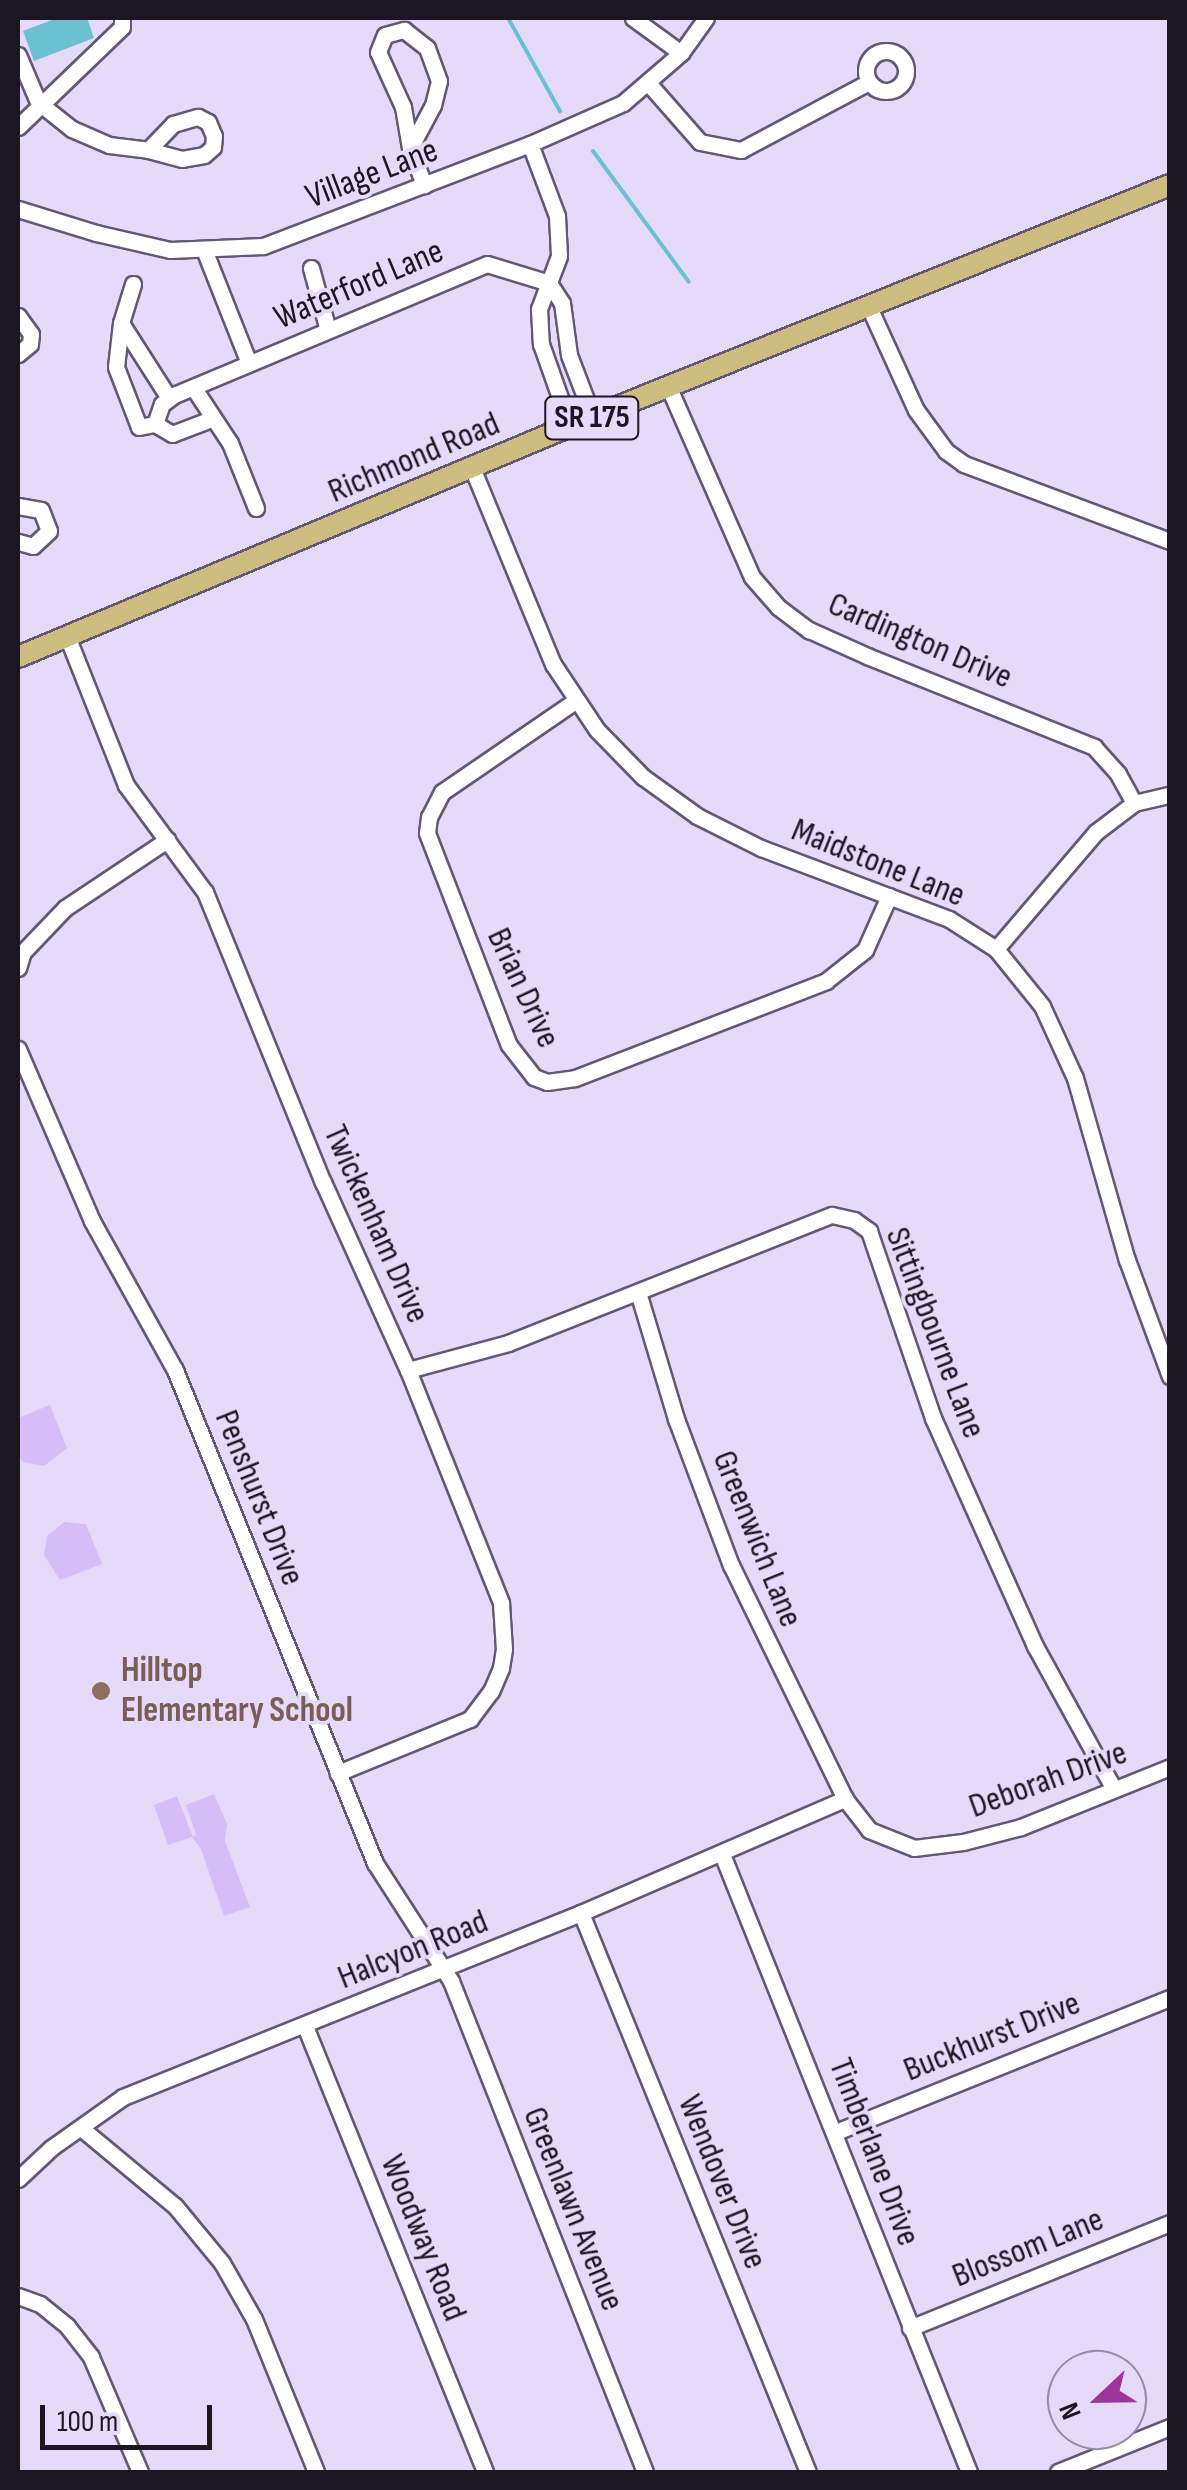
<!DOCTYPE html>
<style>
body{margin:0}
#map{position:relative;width:1187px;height:2490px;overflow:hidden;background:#e6dafa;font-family:"Sofia Sans Condensed",sans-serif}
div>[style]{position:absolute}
.green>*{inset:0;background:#d5bdf8}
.water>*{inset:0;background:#6ac1cf}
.stream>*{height:4px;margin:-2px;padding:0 2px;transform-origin:2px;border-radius:2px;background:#6ac1cf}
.roads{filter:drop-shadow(2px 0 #635874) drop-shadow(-2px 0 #635874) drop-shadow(0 2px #635874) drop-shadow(0 -2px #635874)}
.minor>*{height:15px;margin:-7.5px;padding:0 7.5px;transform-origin:7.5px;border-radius:7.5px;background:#fff}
.minor>.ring{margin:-7.5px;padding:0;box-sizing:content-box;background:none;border:15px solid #fff;border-radius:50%}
.major>*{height:20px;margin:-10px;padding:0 10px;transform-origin:10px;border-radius:10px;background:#cdbd7e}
.dots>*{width:28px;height:28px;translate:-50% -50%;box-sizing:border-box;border:5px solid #e6dafa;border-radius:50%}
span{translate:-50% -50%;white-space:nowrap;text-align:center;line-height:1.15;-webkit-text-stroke:8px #e6dafa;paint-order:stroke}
.shield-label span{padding:2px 8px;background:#e6dafa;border:2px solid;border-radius:8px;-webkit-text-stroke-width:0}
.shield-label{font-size:32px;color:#1b1621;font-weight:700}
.street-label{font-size:35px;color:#1b1621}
.education-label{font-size:35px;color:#785e54;font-weight:700}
.left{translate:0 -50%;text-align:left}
.frame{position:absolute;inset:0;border:20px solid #1b1621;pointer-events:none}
.north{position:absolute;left:1047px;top:2350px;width:100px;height:100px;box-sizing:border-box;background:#e6dafa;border:2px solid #958ca3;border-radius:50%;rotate:248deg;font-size:28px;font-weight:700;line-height:40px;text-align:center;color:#1b1621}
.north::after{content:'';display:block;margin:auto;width:35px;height:45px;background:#9d369a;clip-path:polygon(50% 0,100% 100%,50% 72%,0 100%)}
.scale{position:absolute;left:40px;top:2405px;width:172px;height:45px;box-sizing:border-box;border:5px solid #1b1621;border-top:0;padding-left:12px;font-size:30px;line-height:35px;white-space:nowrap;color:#1b1621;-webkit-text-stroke:8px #e6dafa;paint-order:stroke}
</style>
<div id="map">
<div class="green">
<i style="clip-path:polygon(50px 1405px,67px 1448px,44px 1466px,23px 1462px,18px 1455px,18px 1418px)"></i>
<i style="clip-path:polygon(64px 1522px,86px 1524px,102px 1564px,60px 1580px,44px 1555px,47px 1536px)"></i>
<i style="clip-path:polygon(214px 1794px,227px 1824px,225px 1841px,250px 1907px,224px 1916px,201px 1849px,192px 1837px,168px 1845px,154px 1805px,177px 1796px,193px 1837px,196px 1835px,186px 1805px)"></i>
</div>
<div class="water">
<i style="clip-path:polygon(57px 18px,87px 18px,94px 38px,34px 61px,23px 31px)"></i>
</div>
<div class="stream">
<i style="left:508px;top:18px;width:107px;rotate:60.8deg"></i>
<i style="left:593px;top:151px;width:162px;rotate:53.8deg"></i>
</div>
<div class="roads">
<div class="minor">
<i style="left:633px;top:18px;width:59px;rotate:36.1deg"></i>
<i style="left:404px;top:30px;width:29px;rotate:38deg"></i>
<i style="left:427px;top:48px;width:35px;rotate:70deg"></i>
<i style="left:439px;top:81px;width:25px;rotate:104deg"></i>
<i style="left:433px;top:105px;width:49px;rotate:118.1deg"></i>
<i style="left:410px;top:148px;width:42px;rotate:-99.7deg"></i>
<i style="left:403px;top:107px;width:60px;rotate:-114.4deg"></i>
<i style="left:378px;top:52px;width:18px;rotate:-68deg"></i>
<i style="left:385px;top:35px;width:20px;rotate:-15deg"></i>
<i class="ring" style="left:866px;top:51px;width:25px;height:25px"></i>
<i style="left:18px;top:55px;width:51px;rotate:66.9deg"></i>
<i style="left:38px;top:102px;width:43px;rotate:38.5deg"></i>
<i style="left:72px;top:129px;width:40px;rotate:23.4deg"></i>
<i style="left:109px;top:145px;width:39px;rotate:7deg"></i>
<i style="left:649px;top:84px;width:77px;rotate:48.7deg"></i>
<i style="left:700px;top:142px;width:42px;rotate:11deg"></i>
<i style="left:741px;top:150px;width:145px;rotate:-28deg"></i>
<i style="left:198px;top:117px;width:11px;rotate:27deg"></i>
<i style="left:208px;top:122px;width:15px;rotate:67deg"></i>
<i style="left:214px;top:136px;width:11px;rotate:95deg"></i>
<i style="left:213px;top:147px;width:12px;rotate:138deg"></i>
<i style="left:204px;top:155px;width:22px;rotate:170deg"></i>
<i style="left:182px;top:159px;width:35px;rotate:-165deg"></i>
<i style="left:148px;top:150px;width:36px;rotate:-46deg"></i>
<i style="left:173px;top:124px;width:26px;rotate:-16deg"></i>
<i style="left:18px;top:127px;width:144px;rotate:-43.9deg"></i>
<i style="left:122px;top:27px;width:9px;rotate:-90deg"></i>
<i style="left:530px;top:144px;width:77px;rotate:69.4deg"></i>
<i style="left:557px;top:216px;width:40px;rotate:87.1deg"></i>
<i style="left:559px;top:256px;width:57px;rotate:110.7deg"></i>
<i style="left:539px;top:309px;width:35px;rotate:87deg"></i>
<i style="left:541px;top:344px;width:87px;rotate:70.5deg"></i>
<i style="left:410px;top:148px;width:40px;rotate:69deg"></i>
<i style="left:18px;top:209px;width:82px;rotate:17.1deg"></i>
<i style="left:96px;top:233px;width:76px;rotate:12.9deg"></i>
<i style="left:170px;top:250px;width:93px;rotate:-2.5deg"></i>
<i style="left:263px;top:246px;width:286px;rotate:-20.9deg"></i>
<i style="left:530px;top:144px;width:102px;rotate:-23.8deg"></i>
<i style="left:623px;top:103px;width:77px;rotate:-40.8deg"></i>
<i style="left:681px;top:53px;width:43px;rotate:-54.5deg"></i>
<i style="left:205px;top:252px;width:119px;rotate:68.4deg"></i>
<i style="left:311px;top:268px;width:64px;rotate:74.7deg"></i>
<i style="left:549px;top:283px;width:24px;rotate:57deg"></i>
<i style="left:562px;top:303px;width:52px;rotate:82.3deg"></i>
<i style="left:569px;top:355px;width:67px;rotate:69.1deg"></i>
<i style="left:133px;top:284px;width:41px;rotate:107.1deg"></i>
<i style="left:121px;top:323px;width:44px;rotate:96.5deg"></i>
<i style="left:116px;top:367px;width:64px;rotate:69deg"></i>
<i style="left:139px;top:427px;width:16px;rotate:-11deg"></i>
<i style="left:155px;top:424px;width:20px;rotate:30deg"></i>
<i style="left:172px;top:434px;width:42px;rotate:-21deg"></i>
<i style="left:869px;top:307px;width:113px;rotate:65.5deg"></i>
<i style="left:916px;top:410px;width:51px;rotate:53.8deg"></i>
<i style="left:946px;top:451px;width:22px;rotate:36deg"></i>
<i style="left:964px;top:464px;width:220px;rotate:20.5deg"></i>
<i style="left:18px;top:316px;width:22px;rotate:54deg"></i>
<i style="left:31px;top:334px;width:10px;rotate:96deg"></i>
<i style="left:30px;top:344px;width:16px;rotate:140deg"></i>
<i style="left:121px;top:323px;width:89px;rotate:57.4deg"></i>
<i style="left:669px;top:388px;width:206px;rotate:66.3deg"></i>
<i style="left:752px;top:577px;width:40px;rotate:49deg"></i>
<i style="left:778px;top:607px;width:39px;rotate:37deg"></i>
<i style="left:809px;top:630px;width:64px;rotate:24.1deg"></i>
<i style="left:867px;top:656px;width:245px;rotate:21.8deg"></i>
<i style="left:1094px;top:747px;width:36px;rotate:48deg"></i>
<i style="left:1118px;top:774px;width:33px;rotate:61deg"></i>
<i style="left:195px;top:390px;width:64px;rotate:56.6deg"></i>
<i style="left:230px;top:443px;width:70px;rotate:68.2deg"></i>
<i style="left:155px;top:424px;width:21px;rotate:-71deg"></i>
<i style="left:162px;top:404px;width:15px;rotate:-37deg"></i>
<i style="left:174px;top:395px;width:339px;rotate:-22.7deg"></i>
<i style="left:487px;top:264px;width:65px;rotate:17deg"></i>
<i style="left:473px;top:470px;width:210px;rotate:67.6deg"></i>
<i style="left:553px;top:664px;width:79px;rotate:56.3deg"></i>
<i style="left:597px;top:730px;width:66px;rotate:45.6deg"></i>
<i style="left:643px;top:777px;width:67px;rotate:35.8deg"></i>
<i style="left:697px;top:816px;width:72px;rotate:26.6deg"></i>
<i style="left:761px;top:848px;width:201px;rotate:20.7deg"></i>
<i style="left:949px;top:919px;width:56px;rotate:32.6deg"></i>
<i style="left:996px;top:949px;width:73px;rotate:51.1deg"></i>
<i style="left:1042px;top:1006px;width:79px;rotate:65.4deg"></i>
<i style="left:1075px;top:1078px;width:189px;rotate:74.1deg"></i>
<i style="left:1127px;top:1260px;width:124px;rotate:69.7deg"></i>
<i style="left:18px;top:506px;width:23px;rotate:10deg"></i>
<i style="left:41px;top:510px;width:22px;rotate:69deg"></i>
<i style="left:49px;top:531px;width:22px;rotate:137deg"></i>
<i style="left:33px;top:546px;width:16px;rotate:-165deg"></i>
<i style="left:67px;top:636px;width:160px;rotate:68.4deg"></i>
<i style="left:126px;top:785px;width:133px;rotate:53.6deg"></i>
<i style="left:205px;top:892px;width:313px;rotate:67.9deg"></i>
<i style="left:323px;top:1182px;width:206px;rotate:65.7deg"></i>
<i style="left:408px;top:1370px;width:251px;rotate:68.2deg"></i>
<i style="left:501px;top:1603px;width:46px;rotate:86.3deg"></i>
<i style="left:504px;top:1649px;width:19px;rotate:99deg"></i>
<i style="left:501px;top:1668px;width:25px;rotate:113deg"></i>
<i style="left:491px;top:1691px;width:35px;rotate:127deg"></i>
<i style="left:470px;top:1719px;width:143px;rotate:157.8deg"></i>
<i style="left:575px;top:701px;width:161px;rotate:145.6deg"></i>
<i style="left:442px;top:792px;width:28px;rotate:117deg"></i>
<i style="left:429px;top:817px;width:16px;rotate:97deg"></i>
<i style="left:427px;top:833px;width:227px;rotate:68.9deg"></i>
<i style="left:509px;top:1045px;width:41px;rotate:52deg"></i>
<i style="left:534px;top:1077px;width:14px;rotate:21deg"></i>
<i style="left:547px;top:1082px;width:28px;rotate:-8deg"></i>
<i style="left:575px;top:1078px;width:269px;rotate:-21.1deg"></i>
<i style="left:826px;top:981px;width:50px;rotate:-38.5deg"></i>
<i style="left:865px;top:950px;width:59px;rotate:-66deg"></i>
<i style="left:996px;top:949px;width:154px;rotate:-49.5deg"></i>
<i style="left:1096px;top:832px;width:48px;rotate:-37.3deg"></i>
<i style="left:1134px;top:803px;width:37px;rotate:-13deg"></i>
<i style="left:18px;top:968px;width:17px;rotate:-73deg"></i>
<i style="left:23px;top:952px;width:61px;rotate:-46.3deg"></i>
<i style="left:65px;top:908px;width:123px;rotate:-33.7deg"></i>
<i style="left:18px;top:1049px;width:187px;rotate:66.7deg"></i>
<i style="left:92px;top:1221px;width:171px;rotate:60.9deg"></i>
<i style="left:175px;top:1370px;width:532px;rotate:67.92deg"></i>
<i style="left:375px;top:1863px;width:140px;rotate:57.2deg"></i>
<i style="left:451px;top:1981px;width:528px;rotate:68.44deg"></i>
<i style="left:638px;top:1292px;width:133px;rotate:73.3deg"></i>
<i style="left:676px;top:1419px;width:156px;rotate:69.4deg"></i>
<i style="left:731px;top:1565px;width:260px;rotate:64deg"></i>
<i style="left:845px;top:1799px;width:39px;rotate:52deg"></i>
<i style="left:869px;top:1830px;width:48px;rotate:21.8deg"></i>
<i style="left:914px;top:1848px;width:49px;rotate:-7deg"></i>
<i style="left:963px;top:1842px;width:60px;rotate:-14.5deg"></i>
<i style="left:1021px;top:1827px;width:161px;rotate:-21.9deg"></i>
<i style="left:408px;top:1370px;width:104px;rotate:-15.1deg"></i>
<i style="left:508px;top:1343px;width:348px;rotate:-21.6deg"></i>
<i style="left:832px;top:1215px;width:23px;rotate:13deg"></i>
<i style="left:854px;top:1220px;width:19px;rotate:36deg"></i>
<i style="left:869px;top:1231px;width:198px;rotate:71.1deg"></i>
<i style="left:933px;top:1418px;width:250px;rotate:65.9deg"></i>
<i style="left:1035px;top:1646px;width:163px;rotate:61.1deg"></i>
<i style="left:722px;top:1854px;width:666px;rotate:68.21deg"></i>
<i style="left:581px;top:1913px;width:603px;rotate:67.9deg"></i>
<i style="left:305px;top:2026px;width:481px;rotate:68deg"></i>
<i style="left:81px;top:2128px;width:122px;rotate:39.7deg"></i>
<i style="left:175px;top:2206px;width:74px;rotate:50.5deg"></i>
<i style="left:222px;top:2263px;width:64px;rotate:60.3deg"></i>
<i style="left:254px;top:2319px;width:165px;rotate:67.9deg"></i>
<i style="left:836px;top:2132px;width:360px;rotate:-21.9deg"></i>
<i style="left:18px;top:2179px;width:45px;rotate:-43.2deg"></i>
<i style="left:51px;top:2148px;width:88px;rotate:-35.3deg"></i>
<i style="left:123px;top:2097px;width:494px;rotate:-21.9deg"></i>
<i style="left:581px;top:1913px;width:288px;rotate:-23.4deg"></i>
<i style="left:18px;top:2296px;width:23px;rotate:20deg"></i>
<i style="left:40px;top:2304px;width:35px;rotate:39deg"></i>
<i style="left:67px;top:2326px;width:39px;rotate:52deg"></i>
<i style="left:91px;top:2357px;width:125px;rotate:66.9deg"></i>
<i style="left:910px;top:2328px;width:280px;rotate:-22deg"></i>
<i style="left:1058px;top:2472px;width:121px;rotate:-21.9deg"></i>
</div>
<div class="major">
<i style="left:18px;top:657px;width:598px;rotate:-22.71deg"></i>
<i style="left:570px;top:426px;width:647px;rotate:-21.88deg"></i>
</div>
</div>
<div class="dots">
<i style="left:101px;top:1691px;background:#8d6e63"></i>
</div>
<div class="shield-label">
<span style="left:592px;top:418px">SR 175</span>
</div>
<div class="street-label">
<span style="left:372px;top:174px;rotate:-21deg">Village Lane</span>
<span style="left:359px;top:285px;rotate:-23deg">Waterford Lane</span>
<span style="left:414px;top:458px;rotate:-23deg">Richmond Road</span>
<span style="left:920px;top:641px;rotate:23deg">Cardington Drive</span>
<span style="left:878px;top:863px;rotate:22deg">Maidstone Lane</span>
<span style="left:523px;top:988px;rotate:65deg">Brian Drive</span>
<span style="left:376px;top:1224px;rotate:66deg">Twickenham Drive</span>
<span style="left:935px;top:1333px;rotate:69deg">Sittingbourne Lane</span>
<span style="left:259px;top:1498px;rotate:68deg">Penshurst Drive</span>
<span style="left:757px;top:1539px;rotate:68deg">Greenwich Lane</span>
<span style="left:1048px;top:1780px;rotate:-20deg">Deborah Drive</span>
<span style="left:413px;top:1950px;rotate:-22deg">Halcyon Road</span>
<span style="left:992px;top:2037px;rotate:-22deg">Buckhurst Drive</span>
<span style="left:874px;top:2152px;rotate:69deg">Timberlane Drive</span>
<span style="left:722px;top:2182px;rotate:68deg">Wendover Drive</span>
<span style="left:573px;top:2209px;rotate:68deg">Greenlawn Avenue</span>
<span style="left:423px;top:2238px;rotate:68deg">Woodway Road</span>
<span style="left:1028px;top:2248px;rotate:-22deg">Blossom Lane</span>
</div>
<div class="education-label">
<span class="left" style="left:121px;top:1691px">Hilltop<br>Elementary School</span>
</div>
<div class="frame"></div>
<div class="north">N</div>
<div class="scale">100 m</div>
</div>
